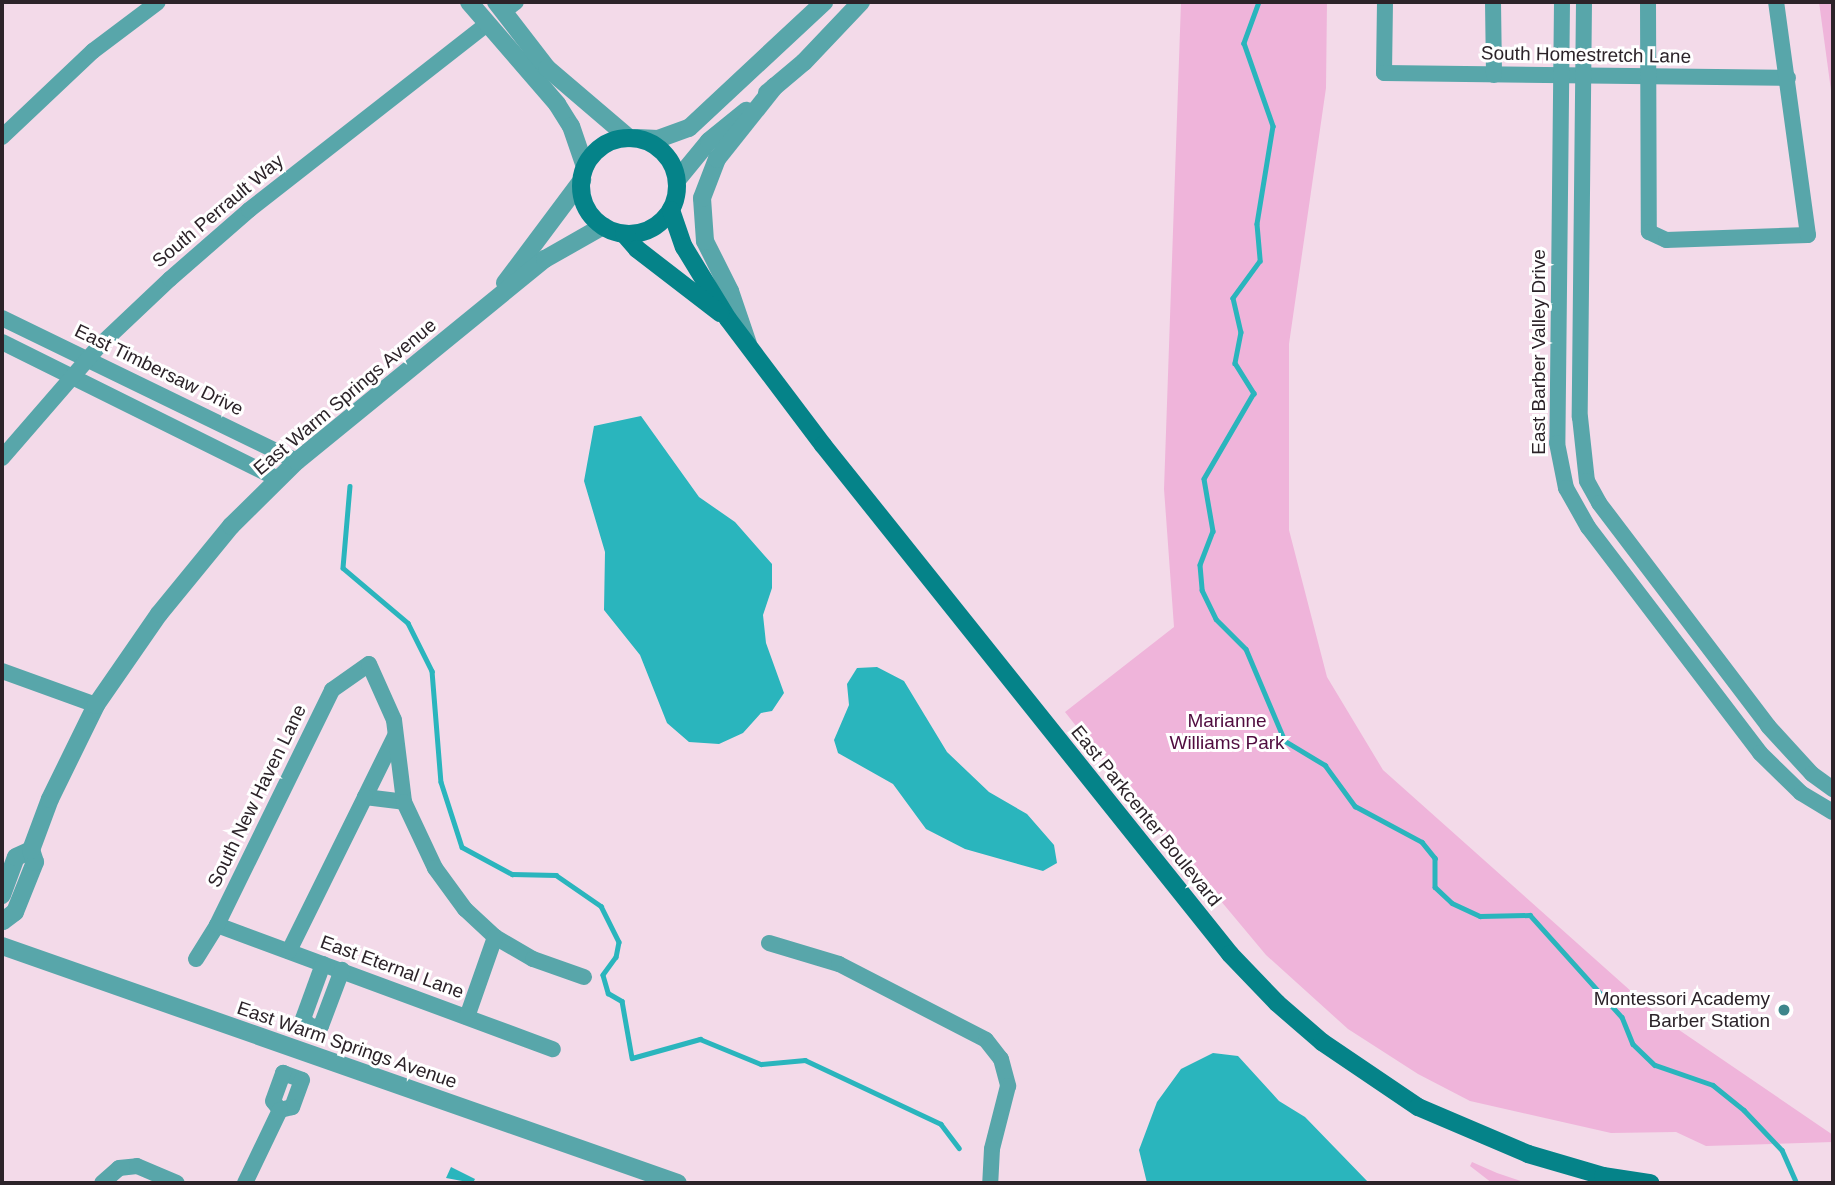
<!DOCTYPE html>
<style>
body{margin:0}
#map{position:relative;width:1835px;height:1185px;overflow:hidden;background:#f3dae9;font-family:Arial,sans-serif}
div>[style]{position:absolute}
.green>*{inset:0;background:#efb4da}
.water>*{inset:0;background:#2ab5bd}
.stream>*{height:4.5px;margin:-2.25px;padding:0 2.25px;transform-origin:2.25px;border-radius:2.25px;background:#2ab5bd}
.minor>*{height:16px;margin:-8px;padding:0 8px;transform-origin:8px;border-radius:8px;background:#58a6aa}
.tertiary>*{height:18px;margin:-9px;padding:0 9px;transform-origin:9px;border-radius:9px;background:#58a6aa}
.secondary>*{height:18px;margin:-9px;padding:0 9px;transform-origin:9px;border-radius:9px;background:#058389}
.secondary>.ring{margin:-9px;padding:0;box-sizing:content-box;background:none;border:18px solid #058389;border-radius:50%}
.dots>*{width:19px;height:19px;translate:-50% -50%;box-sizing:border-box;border:4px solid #fff;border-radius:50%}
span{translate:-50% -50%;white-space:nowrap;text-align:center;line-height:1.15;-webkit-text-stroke:6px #fff;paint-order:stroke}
.street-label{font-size:19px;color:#2c2329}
.park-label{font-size:19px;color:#500c3f}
.poi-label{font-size:19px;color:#2c2329}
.right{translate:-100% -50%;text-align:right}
.frame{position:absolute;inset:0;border:4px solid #2c2329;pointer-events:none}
</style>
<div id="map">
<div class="green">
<i style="clip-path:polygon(1181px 2px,1327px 2px,1326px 88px,1289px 344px,1289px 530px,1327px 677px,1383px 770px,1660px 1017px,1833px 1135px,1833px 1142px,1706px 1146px,1676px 1132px,1611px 1133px,1470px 1101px,1418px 1074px,1348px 1029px,1266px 955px,1195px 870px,1191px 872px,1065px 712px,1174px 627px,1164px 489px)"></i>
<i style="clip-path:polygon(1819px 2px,1833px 2px,1833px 105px)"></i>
<i style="clip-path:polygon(1472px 1162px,1497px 1173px,1527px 1183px,1492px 1183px,1470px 1166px)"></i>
</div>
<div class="water">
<i style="clip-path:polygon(641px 416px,699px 497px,735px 522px,772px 564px,772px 588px,763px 615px,766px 643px,784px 693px,772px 711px,761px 713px,743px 733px,719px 744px,689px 742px,667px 723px,640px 655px,604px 610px,605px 552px,584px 481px,594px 426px)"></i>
<i style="clip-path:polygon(877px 667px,904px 681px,947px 752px,989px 792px,1027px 814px,1054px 845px,1057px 863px,1043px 871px,965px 849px,926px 829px,893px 784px,838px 753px,834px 740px,849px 705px,847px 684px,857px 668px)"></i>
<i style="clip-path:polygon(1213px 1053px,1238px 1056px,1279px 1101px,1305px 1117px,1369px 1183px,1147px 1183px,1139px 1150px,1157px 1102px,1181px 1069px)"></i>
<i style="clip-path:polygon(451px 1167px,475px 1179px,473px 1183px,446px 1178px)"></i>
</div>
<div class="stream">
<i style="left:1259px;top:2px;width:44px;rotate:110.1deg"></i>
<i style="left:1244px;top:43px;width:88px;rotate:70.7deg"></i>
<i style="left:1273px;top:126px;width:99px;rotate:99.3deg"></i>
<i style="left:1257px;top:224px;width:37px;rotate:85deg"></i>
<i style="left:1260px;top:261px;width:46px;rotate:126.1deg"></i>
<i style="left:1233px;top:298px;width:35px;rotate:77deg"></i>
<i style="left:1241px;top:332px;width:32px;rotate:101deg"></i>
<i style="left:1235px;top:363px;width:36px;rotate:58deg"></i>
<i style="left:1254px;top:393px;width:99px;rotate:120.2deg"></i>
<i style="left:1204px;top:479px;width:53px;rotate:80.2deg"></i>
<i style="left:1213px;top:531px;width:36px;rotate:111deg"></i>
<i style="left:1200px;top:565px;width:25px;rotate:85deg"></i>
<i style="left:1202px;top:590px;width:32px;rotate:64deg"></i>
<i style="left:1216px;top:619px;width:42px;rotate:45deg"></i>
<i style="left:1246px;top:649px;width:100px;rotate:67deg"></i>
<i style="left:1285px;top:741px;width:47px;rotate:31deg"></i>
<i style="left:1325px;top:765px;width:51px;rotate:53.8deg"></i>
<i style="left:1355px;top:806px;width:76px;rotate:28.2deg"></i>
<i style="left:1422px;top:842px;width:21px;rotate:51deg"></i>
<i style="left:1435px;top:858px;width:29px;rotate:90deg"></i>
<i style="left:1435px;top:887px;width:23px;rotate:43deg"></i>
<i style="left:1452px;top:903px;width:31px;rotate:25deg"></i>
<i style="left:1480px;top:916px;width:50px;rotate:-1.1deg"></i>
<i style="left:1530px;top:915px;width:137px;rotate:48deg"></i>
<i style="left:1622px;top:1017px;width:29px;rotate:68deg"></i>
<i style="left:1633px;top:1044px;width:30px;rotate:44deg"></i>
<i style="left:1655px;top:1065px;width:61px;rotate:19deg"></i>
<i style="left:1713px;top:1085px;width:40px;rotate:39deg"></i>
<i style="left:1744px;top:1110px;width:55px;rotate:46.5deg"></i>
<i style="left:1782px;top:1150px;width:36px;rotate:66deg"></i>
<i style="left:350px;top:486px;width:82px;rotate:94.9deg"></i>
<i style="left:343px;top:568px;width:85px;rotate:40.2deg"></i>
<i style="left:408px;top:623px;width:54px;rotate:63.4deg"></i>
<i style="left:432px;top:671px;width:111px;rotate:85.4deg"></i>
<i style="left:441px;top:782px;width:68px;rotate:72.1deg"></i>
<i style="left:462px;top:847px;width:57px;rotate:28.4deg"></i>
<i style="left:512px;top:874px;width:44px;rotate:1.3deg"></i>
<i style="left:556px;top:875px;width:55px;rotate:34.6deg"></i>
<i style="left:601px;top:906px;width:40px;rotate:63.4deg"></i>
<i style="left:619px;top:942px;width:15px;rotate:101deg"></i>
<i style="left:616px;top:957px;width:22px;rotate:126deg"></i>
<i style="left:603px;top:975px;width:19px;rotate:74deg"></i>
<i style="left:608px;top:993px;width:16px;rotate:30deg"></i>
<i style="left:622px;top:1001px;width:58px;rotate:80deg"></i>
<i style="left:632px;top:1058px;width:71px;rotate:-15.6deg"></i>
<i style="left:700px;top:1039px;width:66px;rotate:22.3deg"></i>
<i style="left:761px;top:1064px;width:44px;rotate:-5.2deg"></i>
<i style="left:805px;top:1060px;width:150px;rotate:25.2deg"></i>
<i style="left:941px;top:1124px;width:30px;rotate:53deg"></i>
</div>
<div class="minor">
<i style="left:1385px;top:2px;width:71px;rotate:90.8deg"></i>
<i style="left:1384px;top:73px;width:404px;rotate:0.7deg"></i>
<i style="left:1493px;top:2px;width:73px;rotate:89.2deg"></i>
<i style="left:1562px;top:2px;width:441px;rotate:90.6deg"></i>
<i style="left:1557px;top:443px;width:46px;rotate:78.7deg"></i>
<i style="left:1566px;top:488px;width:45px;rotate:60.6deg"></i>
<i style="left:1588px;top:527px;width:284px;rotate:52.7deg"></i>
<i style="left:1760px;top:753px;width:57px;rotate:44.3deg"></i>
<i style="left:1801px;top:793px;width:37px;rotate:31deg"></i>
<i style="left:1584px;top:2px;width:415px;rotate:90.6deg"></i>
<i style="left:1580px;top:417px;width:64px;rotate:83.8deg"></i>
<i style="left:1587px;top:481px;width:25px;rotate:61deg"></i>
<i style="left:1599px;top:503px;width:280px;rotate:52.8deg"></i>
<i style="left:1768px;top:726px;width:65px;rotate:47.5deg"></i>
<i style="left:1812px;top:774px;width:26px;rotate:36deg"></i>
<i style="left:1648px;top:2px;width:230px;rotate:89.8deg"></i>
<i style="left:1649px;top:232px;width:19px;rotate:25deg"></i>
<i style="left:1666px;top:240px;width:142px;rotate:-2deg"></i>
<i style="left:1808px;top:235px;width:235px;rotate:-97.8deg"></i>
<i style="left:504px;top:11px;width:15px;rotate:-37deg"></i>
<i style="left:2px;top:137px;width:125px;rotate:-43.4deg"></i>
<i style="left:93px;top:51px;width:81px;rotate:-37deg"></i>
<i style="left:2px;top:318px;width:328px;rotate:25.9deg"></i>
<i style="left:2px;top:342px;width:308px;rotate:26.4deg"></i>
<i style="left:2px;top:458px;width:147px;rotate:-49.1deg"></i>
<i style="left:98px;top:347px;width:99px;rotate:-43.4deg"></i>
<i style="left:170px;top:279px;width:105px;rotate:-41.1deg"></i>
<i style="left:249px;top:210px;width:302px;rotate:-38deg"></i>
<i style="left:2px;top:671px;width:100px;rotate:19.9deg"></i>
<i style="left:395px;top:736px;width:68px;rotate:116.2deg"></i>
<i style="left:365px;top:797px;width:39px;rotate:7deg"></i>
<i style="left:217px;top:925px;width:358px;rotate:20.3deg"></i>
<i style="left:769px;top:943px;width:73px;rotate:16.7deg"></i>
<i style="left:839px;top:964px;width:165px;rotate:27.3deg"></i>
<i style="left:986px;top:1040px;width:24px;rotate:52deg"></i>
<i style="left:1001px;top:1059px;width:28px;rotate:75deg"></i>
<i style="left:1008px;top:1086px;width:65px;rotate:104.3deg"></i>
<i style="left:992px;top:1149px;width:34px;rotate:93deg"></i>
<i style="left:289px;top:951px;width:172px;rotate:-63.7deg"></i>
<i style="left:196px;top:959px;width:40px;rotate:-58deg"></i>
<i style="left:217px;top:925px;width:262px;rotate:-63.9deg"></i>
<i style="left:332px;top:690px;width:45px;rotate:-35.1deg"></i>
<i style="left:369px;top:664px;width:61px;rotate:65.9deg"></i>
<i style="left:394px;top:720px;width:83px;rotate:83deg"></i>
<i style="left:404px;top:802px;width:73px;rotate:64.8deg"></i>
<i style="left:435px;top:868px;width:51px;rotate:53.8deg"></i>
<i style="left:465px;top:909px;width:41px;rotate:43deg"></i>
<i style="left:495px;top:937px;width:44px;rotate:30.1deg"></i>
<i style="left:533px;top:959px;width:54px;rotate:19.4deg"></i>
<i style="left:323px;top:964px;width:59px;rotate:110deg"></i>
<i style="left:303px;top:1019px;width:11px;rotate:45deg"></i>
<i style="left:311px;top:1027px;width:10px;rotate:-6deg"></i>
<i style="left:321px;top:1026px;width:60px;rotate:-69.4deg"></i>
<i style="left:467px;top:1017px;width:85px;rotate:-70.7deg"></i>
<i style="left:283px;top:1073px;width:20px;rotate:20deg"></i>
<i style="left:302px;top:1080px;width:29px;rotate:110deg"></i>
<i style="left:292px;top:1107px;width:12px;rotate:166deg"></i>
<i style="left:280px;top:1110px;width:11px;rotate:-128deg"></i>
<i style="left:273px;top:1101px;width:30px;rotate:-70deg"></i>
<i style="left:102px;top:1183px;width:23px;rotate:-41deg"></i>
<i style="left:119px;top:1168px;width:18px;rotate:-6deg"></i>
<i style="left:137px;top:1166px;width:43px;rotate:23deg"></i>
<i style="left:245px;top:1183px;width:81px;rotate:-64.4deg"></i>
</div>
<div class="tertiary">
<i style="left:469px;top:2px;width:135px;rotate:49.2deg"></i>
<i style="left:557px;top:104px;width:26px;rotate:58deg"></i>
<i style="left:571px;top:126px;width:43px;rotate:71.1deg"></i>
<i style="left:496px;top:2px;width:83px;rotate:52.3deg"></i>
<i style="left:547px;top:68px;width:108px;rotate:40.5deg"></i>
<i style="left:767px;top:93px;width:48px;rotate:-40deg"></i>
<i style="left:804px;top:62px;width:83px;rotate:-46.5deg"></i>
<i style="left:637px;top:138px;width:21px;rotate:3deg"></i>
<i style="left:658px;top:139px;width:33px;rotate:-20deg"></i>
<i style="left:689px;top:128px;width:185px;rotate:-43deg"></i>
<i style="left:677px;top:180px;width:50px;rotate:-50.6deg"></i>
<i style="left:709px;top:141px;width:48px;rotate:-39deg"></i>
<i style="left:505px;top:283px;width:129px;rotate:-53.2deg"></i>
<i style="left:748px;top:344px;width:56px;rotate:-108.8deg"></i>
<i style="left:730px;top:291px;width:56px;rotate:-116.6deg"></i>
<i style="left:705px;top:241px;width:43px;rotate:-94deg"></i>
<i style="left:702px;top:198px;width:42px;rotate:-69deg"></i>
<i style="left:717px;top:159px;width:93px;rotate:-51.5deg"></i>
<i style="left:2px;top:895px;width:40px;rotate:-69.8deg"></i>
<i style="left:16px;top:857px;width:17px;rotate:-25deg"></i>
<i style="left:2px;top:918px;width:3px;rotate:72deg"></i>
<i style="left:3px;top:921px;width:15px;rotate:-37deg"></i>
<i style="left:15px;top:912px;width:54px;rotate:-68.2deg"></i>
<i style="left:35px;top:862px;width:13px;rotate:-108deg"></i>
<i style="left:31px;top:850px;width:54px;rotate:-69.6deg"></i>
<i style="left:50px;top:799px;width:105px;rotate:-63.9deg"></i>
<i style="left:96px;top:705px;width:111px;rotate:-55.3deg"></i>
<i style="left:159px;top:614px;width:114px;rotate:-50.7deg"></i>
<i style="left:231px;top:526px;width:93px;rotate:-44.6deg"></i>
<i style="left:297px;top:461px;width:320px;rotate:-39.2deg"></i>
<i style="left:545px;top:259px;width:67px;rotate:-29.6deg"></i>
<i style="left:2px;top:946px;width:716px;rotate:19.32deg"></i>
</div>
<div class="secondary">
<i class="ring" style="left:581px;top:138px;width:78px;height:78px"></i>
<i style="left:671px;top:210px;width:39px;rotate:71deg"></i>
<i style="left:684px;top:247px;width:84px;rotate:58.6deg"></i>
<i style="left:728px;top:319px;width:158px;rotate:53deg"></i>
<i style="left:823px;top:445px;width:652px;rotate:51.35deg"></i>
<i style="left:1230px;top:954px;width:68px;rotate:46.2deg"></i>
<i style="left:1277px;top:1003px;width:60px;rotate:40.9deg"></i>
<i style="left:1322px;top:1042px;width:116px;rotate:34.1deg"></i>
<i style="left:1418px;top:1107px;width:120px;rotate:23.1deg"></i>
<i style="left:1528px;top:1154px;width:78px;rotate:16.3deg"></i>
<i style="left:1603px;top:1176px;width:48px;rotate:8.5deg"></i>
<i style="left:624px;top:234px;width:20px;rotate:49deg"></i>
<i style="left:637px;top:249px;width:105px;rotate:37.6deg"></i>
</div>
<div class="dots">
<i style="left:1784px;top:1010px;background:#3e868b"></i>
</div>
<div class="street-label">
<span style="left:1586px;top:55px;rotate:1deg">South Homestretch Lane</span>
<span style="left:218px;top:211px;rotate:-40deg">South Perrault Way</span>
<span style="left:1539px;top:352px;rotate:-90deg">East Barber Valley Drive</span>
<span style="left:159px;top:370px;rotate:26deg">East Timbersaw Drive</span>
<span style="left:345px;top:397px;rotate:-40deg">East Warm Springs Avenue</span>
<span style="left:257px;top:796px;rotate:-64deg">South New Haven Lane</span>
<span style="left:1146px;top:816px;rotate:51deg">East Parkcenter Boulevard</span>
<span style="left:392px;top:967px;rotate:20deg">East Eternal Lane</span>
<span style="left:347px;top:1045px;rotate:19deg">East Warm Springs Avenue</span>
</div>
<div class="park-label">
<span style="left:1227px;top:732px">Marianne<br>Williams Park</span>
</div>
<div class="poi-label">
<span class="right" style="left:1770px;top:1010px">Montessori Academy<br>Barber Station</span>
</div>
<div class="frame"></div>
</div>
